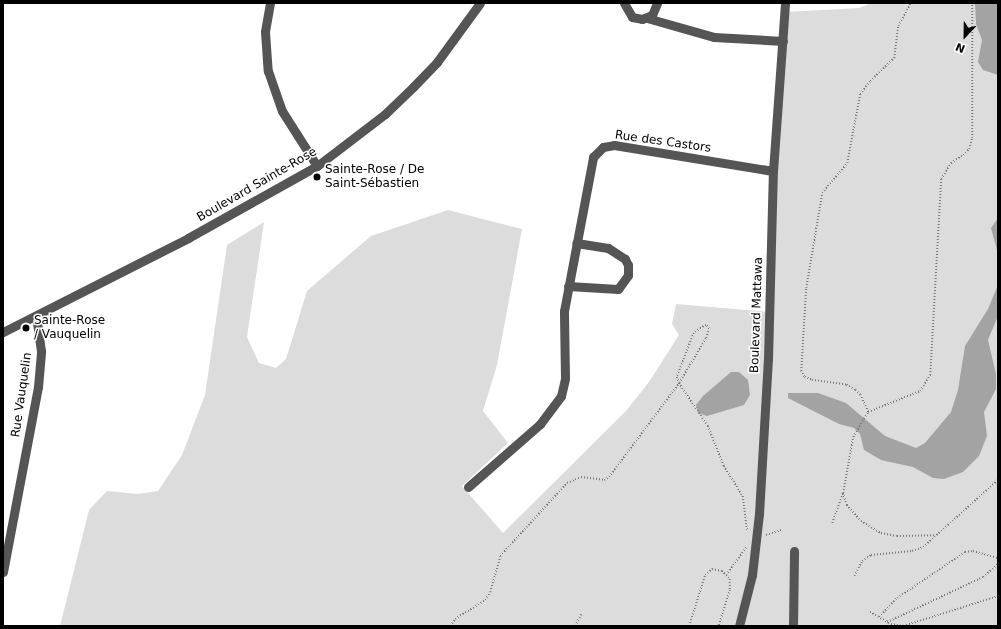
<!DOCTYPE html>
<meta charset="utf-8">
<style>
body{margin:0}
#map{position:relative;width:1001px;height:629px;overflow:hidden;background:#fff;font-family:"DejaVu Sans",sans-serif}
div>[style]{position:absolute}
.green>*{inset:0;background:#dcdcdc}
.water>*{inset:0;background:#a3a3a3}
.path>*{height:1.5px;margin-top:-0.75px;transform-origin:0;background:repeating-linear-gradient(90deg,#777 0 1px,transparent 0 3px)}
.minor>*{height:9px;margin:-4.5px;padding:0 4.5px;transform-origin:4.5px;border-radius:4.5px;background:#555}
.dots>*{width:11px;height:11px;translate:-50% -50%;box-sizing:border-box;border:2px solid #fff;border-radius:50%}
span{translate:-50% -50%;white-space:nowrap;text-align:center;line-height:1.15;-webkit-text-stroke:3px #fff;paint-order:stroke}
.street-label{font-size:12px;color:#000}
.poi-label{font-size:12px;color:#000}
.left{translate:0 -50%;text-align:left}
.frame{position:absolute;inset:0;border:4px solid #000;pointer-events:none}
.north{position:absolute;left:945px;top:16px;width:40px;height:40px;-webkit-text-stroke:3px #fff;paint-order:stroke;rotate:202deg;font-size:11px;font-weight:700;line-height:16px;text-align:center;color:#000}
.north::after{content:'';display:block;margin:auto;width:14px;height:18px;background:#000;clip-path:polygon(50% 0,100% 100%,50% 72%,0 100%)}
</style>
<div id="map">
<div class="green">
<i style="clip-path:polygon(872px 3px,998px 3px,998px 626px,60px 626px,89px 510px,107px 491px,138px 494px,158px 491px,182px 455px,205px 395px,227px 245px,264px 222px,247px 337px,259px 363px,276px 368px,286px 359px,307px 291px,371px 236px,448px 210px,522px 229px,497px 365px,483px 411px,508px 443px,462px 486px,503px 533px,626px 411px,649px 382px,679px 335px,672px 324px,676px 304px,769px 312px,785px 12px,859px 8px)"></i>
</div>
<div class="water">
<i style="clip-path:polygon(975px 3px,998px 3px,998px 75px,983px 70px,978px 62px,982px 40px,976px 24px)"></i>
<i style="clip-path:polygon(998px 218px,998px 254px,991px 228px)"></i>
<i style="clip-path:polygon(998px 285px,998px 316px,988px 340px,996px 374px,996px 389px,984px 412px,987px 436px,979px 456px,963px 472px,944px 479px,933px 478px,913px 467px,881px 460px,864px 450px,860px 434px,854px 428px,839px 424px,788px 398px,788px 393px,818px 393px,846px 403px,885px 436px,916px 448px,925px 443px,951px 412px,958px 390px,965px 346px,988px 309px)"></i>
<i style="clip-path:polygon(731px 372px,739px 372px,748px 380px,750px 395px,744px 405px,707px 416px,698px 413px,696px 405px,703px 396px)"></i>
</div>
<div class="path">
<i style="left:868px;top:412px;width:19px;rotate:-115deg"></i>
<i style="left:860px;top:395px;width:7px;rotate:-135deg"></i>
<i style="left:855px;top:390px;width:10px;rotate:-151deg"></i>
<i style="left:846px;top:385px;width:35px;rotate:-172deg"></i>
<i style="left:811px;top:380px;width:8px;rotate:-157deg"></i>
<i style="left:804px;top:377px;width:7px;rotate:-117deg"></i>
<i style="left:801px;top:371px;width:83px;rotate:-86.6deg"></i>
<i style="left:806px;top:288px;width:96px;rotate:-80.4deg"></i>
<i style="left:822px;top:193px;width:39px;rotate:-50deg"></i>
<i style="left:847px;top:163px;width:70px;rotate:-79.3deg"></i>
<i style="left:860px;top:94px;width:16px;rotate:-52deg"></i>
<i style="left:870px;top:81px;width:33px;rotate:-44deg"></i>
<i style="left:894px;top:58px;width:32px;rotate:-83deg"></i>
<i style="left:898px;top:26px;width:26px;rotate:-61deg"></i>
<i style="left:843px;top:493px;width:13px;rotate:72deg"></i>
<i style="left:847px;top:505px;width:21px;rotate:49deg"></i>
<i style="left:861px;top:521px;width:23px;rotate:31deg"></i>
<i style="left:881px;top:533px;width:16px;rotate:11deg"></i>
<i style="left:897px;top:536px;width:39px;rotate:-1deg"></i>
<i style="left:832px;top:523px;width:32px;rotate:-70deg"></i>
<i style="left:843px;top:493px;width:57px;rotate:-79.9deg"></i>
<i style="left:853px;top:437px;width:29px;rotate:-59deg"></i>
<i style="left:868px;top:412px;width:56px;rotate:-22deg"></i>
<i style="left:920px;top:391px;width:19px;rotate:-58deg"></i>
<i style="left:930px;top:375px;width:196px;rotate:-86.8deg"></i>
<i style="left:941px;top:179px;width:19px;rotate:-58deg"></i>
<i style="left:951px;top:163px;width:14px;rotate:-34deg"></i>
<i style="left:963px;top:155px;width:8px;rotate:-45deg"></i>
<i style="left:969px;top:149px;width:11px;rotate:-75deg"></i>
<i style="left:972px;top:138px;width:135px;rotate:-90deg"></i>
<i style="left:766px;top:535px;width:16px;rotate:-18deg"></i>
<i style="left:726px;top:575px;width:34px;rotate:-54deg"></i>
<i style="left:854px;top:576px;width:17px;rotate:-62deg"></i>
<i style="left:862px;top:561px;width:11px;rotate:-34deg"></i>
<i style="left:871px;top:555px;width:41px;rotate:-5.6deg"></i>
<i style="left:912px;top:551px;width:12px;rotate:-20deg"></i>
<i style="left:923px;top:547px;width:101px;rotate:-41.8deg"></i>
<i style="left:870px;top:612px;width:24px;rotate:30deg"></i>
<i style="left:891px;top:624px;width:12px;rotate:9deg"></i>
<i style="left:903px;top:626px;width:100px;rotate:-17.5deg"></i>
<i style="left:879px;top:617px;width:26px;rotate:-47deg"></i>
<i style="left:897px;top:598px;width:82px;rotate:-34.1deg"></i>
<i style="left:965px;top:552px;width:8px;rotate:-7deg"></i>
<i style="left:973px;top:551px;width:26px;rotate:16deg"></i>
<i style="left:887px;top:622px;width:106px;rotate:-25.1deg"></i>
<i style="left:983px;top:577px;width:20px;rotate:-41deg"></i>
<i style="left:450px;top:626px;width:9px;rotate:-54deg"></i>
<i style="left:455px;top:619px;width:36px;rotate:-32deg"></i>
<i style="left:485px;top:600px;width:9px;rotate:-58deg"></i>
<i style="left:490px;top:592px;width:37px;rotate:-74deg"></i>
<i style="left:500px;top:556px;width:99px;rotate:-47.5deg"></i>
<i style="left:567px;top:483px;width:15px;rotate:-23deg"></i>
<i style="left:581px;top:477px;width:23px;rotate:7deg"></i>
<i style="left:604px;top:480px;width:6px;rotate:-31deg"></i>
<i style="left:609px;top:477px;width:117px;rotate:-53.3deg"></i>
<i style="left:679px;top:383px;width:52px;rotate:-59deg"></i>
<i style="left:706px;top:338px;width:9px;rotate:-72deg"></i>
<i style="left:709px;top:329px;width:5px;rotate:-127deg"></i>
<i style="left:706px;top:325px;width:14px;rotate:146deg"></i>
<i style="left:694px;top:333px;width:47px;rotate:111.1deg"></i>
<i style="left:677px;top:377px;width:6px;rotate:72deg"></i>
<i style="left:679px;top:383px;width:52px;rotate:56deg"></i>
<i style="left:708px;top:426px;width:43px;rotate:68.2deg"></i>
<i style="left:724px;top:466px;width:36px;rotate:58deg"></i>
<i style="left:743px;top:496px;width:34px;rotate:83deg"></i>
<i style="left:575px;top:626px;width:13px;rotate:-63deg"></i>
<i style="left:689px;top:626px;width:53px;rotate:-72.6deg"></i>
<i style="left:705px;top:575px;width:9px;rotate:-41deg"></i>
<i style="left:712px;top:569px;width:10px;rotate:11deg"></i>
<i style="left:722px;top:571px;width:11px;rotate:45deg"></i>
<i style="left:730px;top:579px;width:11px;rotate:90deg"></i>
<i style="left:730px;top:590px;width:38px;rotate:107deg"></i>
</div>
<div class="minor">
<i style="left:270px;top:3px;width:29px;rotate:100deg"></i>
<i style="left:265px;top:32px;width:39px;rotate:86deg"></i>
<i style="left:268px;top:71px;width:42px;rotate:70.7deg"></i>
<i style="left:282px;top:111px;width:65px;rotate:57.5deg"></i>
<i style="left:624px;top:3px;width:16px;rotate:60deg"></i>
<i style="left:632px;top:17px;width:10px;rotate:11deg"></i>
<i style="left:642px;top:19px;width:11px;rotate:-22deg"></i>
<i style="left:652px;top:15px;width:13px;rotate:-67deg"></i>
<i style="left:647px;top:18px;width:70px;rotate:15.8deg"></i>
<i style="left:714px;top:37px;width:69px;rotate:3.3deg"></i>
<i style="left:568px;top:286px;width:50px;rotate:3.4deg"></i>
<i style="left:618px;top:289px;width:17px;rotate:-54deg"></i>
<i style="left:628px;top:275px;width:10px;rotate:-90deg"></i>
<i style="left:628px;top:265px;width:7px;rotate:-117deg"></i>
<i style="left:625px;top:259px;width:20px;rotate:-147deg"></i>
<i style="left:608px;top:248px;width:32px;rotate:-171deg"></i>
<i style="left:3px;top:332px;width:208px;rotate:-26.9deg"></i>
<i style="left:188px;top:238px;width:148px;rotate:-29.2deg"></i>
<i style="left:317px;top:166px;width:86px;rotate:-37.4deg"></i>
<i style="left:385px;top:114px;width:39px;rotate:-44deg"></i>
<i style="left:413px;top:87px;width:35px;rotate:-46deg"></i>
<i style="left:437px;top:62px;width:73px;rotate:-53.9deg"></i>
<i style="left:468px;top:487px;width:96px;rotate:-41.2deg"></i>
<i style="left:540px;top:424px;width:35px;rotate:-53deg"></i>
<i style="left:561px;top:396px;width:18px;rotate:-77deg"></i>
<i style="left:565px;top:378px;width:67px;rotate:-90.9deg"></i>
<i style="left:564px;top:311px;width:157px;rotate:-79.3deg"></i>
<i style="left:593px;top:157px;width:14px;rotate:-45deg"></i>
<i style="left:603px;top:147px;width:11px;rotate:-10deg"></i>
<i style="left:614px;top:145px;width:161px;rotate:9.3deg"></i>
<i style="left:3px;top:572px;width:188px;rotate:-79.3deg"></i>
<i style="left:38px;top:387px;width:36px;rotate:-85deg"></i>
<i style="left:41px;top:351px;width:35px;rotate:-98deg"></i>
<i style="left:739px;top:626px;width:53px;rotate:-75.7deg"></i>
<i style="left:752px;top:575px;width:61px;rotate:-83.5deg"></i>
<i style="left:759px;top:514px;width:155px;rotate:-86.7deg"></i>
<i style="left:768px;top:359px;width:188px;rotate:-88.5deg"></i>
<i style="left:773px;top:171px;width:168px;rotate:-85.9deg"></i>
<i style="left:793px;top:626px;width:75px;rotate:-89.2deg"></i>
</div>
<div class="dots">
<i style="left:317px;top:177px;background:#000"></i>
<i style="left:26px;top:328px;background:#000"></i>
</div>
<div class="street-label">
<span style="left:663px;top:142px;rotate:8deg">Rue des Castors</span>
<span style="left:257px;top:185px;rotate:-30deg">Boulevard Sainte-Rose</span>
<span style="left:757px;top:315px;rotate:-88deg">Boulevard Mattawa</span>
<span style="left:22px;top:395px;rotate:-82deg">Rue Vauquelin</span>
</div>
<div class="poi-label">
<span class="left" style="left:325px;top:177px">Sainte-Rose / De<br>Saint-Sébastien</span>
<span class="left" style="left:34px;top:328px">Sainte-Rose<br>/ Vauquelin</span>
</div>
<div class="frame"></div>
<div class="north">N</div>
</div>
